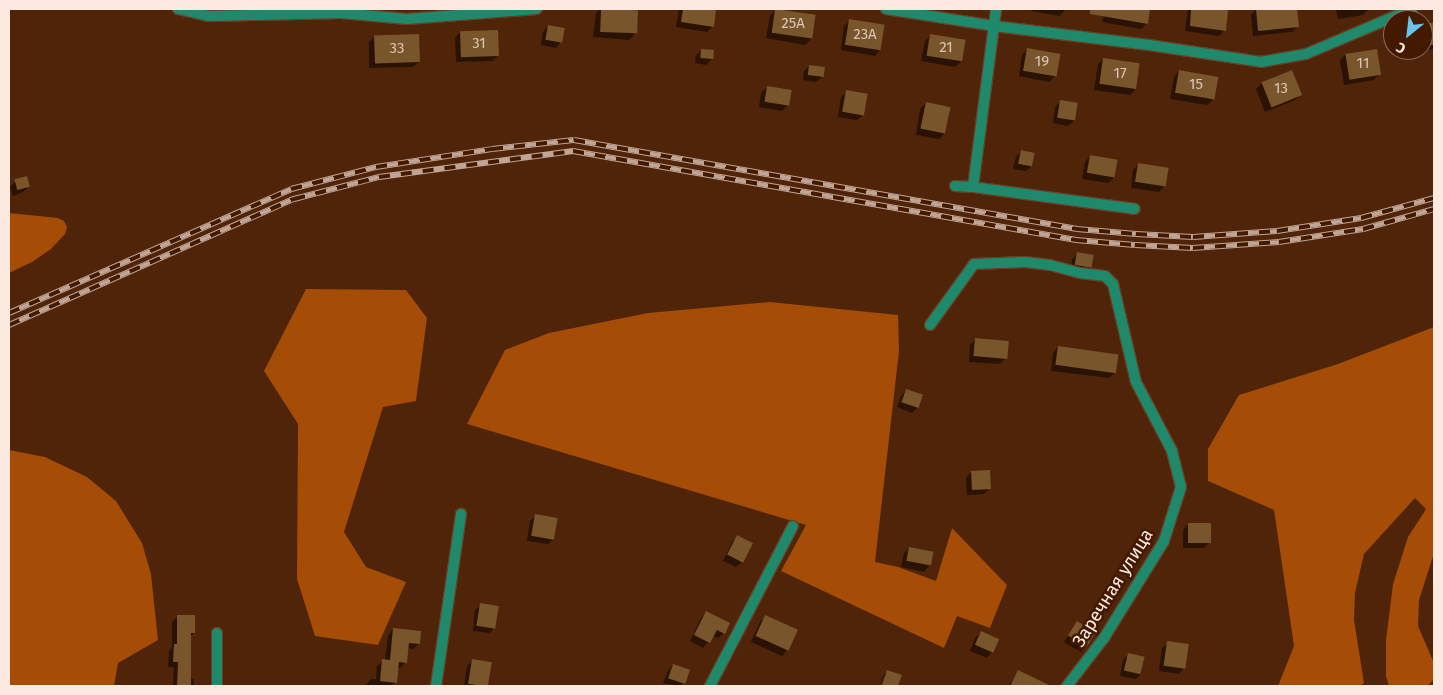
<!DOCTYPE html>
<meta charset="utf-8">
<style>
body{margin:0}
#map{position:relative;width:1443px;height:695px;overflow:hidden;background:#4f2408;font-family:"Fira Sans",sans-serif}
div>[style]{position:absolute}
.forest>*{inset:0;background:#a54c07}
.shadow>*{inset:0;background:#0007}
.building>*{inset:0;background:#78552b;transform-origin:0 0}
.roads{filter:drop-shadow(1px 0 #674026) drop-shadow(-1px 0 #674026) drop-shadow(0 1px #674026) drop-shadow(0 -1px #674026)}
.street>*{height:10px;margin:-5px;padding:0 5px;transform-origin:5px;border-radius:5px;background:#1f896c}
.rail>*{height:5.5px;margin-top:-2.75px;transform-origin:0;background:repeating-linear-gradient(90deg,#431a00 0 11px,#c0a595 0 22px);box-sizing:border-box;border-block:1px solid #c0a595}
span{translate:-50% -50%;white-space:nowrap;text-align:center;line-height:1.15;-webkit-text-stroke:5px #431a00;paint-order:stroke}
.number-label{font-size:15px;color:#dbc5b4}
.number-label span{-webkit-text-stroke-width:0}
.street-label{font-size:18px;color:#fceae1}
.frame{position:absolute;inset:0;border:10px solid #fceae1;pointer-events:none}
.north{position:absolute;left:1383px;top:10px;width:50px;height:50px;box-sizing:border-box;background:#431a00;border:1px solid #8d6d5a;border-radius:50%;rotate:209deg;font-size:14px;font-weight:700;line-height:20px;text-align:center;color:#fceae1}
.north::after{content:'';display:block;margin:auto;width:18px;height:22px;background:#66c4ef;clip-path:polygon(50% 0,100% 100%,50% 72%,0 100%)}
</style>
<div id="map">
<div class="forest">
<i style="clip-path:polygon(9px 213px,58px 218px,64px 221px,67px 227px,65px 234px,51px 249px,32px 262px,9px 273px)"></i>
<i style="clip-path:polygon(306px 289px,406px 290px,427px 318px,416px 401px,383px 407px,344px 532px,366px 567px,406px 582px,378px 645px,315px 636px,297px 579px,298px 424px,264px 371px)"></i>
<i style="clip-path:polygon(770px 302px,898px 315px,899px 351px,875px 562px,898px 567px,936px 581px,952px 528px,1007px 585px,990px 628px,957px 616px,944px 648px,781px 571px,806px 525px,467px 424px,505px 350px,549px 333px,648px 313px)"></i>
<i style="clip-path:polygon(1434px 327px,1434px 553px,1419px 600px,1418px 626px,1434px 663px,1434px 679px,1428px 686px,1389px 686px,1386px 676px,1386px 640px,1393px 584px,1408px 537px,1426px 509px,1415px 498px,1364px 554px,1355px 593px,1354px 620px,1364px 683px,1360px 686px,1278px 686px,1294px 646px,1274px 510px,1208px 481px,1208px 449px,1239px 395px,1338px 364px)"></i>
<i style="clip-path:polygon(9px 450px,45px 457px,87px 477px,116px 501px,142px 543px,151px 574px,158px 640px,118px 663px,114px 686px,9px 686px)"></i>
</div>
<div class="shadow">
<i style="clip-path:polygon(600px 9px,637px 11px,634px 35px,629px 40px,593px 37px,596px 13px)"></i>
<i style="clip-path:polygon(679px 9px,715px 9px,713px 26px,707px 32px,676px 27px)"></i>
<i style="clip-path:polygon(1032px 9px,1066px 9px,1060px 16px,1031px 11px)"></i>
<i style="clip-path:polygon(1105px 9px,1149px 9px,1147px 23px,1141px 29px,1102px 22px)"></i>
<i style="clip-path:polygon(1188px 9px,1226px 9px,1224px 30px,1219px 36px,1185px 31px)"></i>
<i style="clip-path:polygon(1296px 9px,1298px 26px,1292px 32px,1253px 36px,1251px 15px,1256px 10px)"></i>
<i style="clip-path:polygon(1336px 9px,1368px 9px,1368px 10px,1363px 15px,1338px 19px)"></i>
<i style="clip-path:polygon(775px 10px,811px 39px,805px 45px,766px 38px,770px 16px)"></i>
<i style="clip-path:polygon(850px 21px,880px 50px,875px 56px,841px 50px,844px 26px)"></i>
<i style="clip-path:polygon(1434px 24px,1434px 49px,1416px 51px,1423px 50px,1423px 25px)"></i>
<i style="clip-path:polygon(548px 26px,561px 42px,556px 48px,541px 45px,543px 32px)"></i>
<i style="clip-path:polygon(460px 32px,498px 56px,492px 61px,456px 62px,455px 38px)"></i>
<i style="clip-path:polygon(931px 35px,961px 62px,955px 67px,921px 61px,925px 41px)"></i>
<i style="clip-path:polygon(374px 37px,419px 62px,413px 67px,369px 68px,369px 42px)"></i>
<i style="clip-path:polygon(1028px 49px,1055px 76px,1049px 82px,1019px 76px,1022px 55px)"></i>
<i style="clip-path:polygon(702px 50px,712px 59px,706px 65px,695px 63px,696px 55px)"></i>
<i style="clip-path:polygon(1345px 55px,1379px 74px,1374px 80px,1344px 85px,1340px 60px)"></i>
<i style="clip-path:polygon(1103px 59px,1135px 90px,1130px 95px,1094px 90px,1098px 64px)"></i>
<i style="clip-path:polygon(809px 66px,822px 77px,816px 82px,803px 80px,804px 71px)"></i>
<i style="clip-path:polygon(1179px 71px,1213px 100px,1207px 105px,1170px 99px,1174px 77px)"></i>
<i style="clip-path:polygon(1262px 83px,1300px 95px,1295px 100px,1265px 112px,1256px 89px)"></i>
<i style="clip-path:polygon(767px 87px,788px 105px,782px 111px,759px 107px,761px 93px)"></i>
<i style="clip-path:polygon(847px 92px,863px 115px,857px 120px,838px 117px,841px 97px)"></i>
<i style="clip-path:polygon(1061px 101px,1074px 121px,1068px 126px,1053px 123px,1055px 107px)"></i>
<i style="clip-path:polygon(926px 103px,945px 133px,939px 139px,916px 135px,920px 109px)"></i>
<i style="clip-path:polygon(1021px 152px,1032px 166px,1026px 171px,1013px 169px,1016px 157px)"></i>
<i style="clip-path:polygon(1090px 156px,1114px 178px,1108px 183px,1082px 179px,1085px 162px)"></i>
<i style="clip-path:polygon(1139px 164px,1164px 187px,1159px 192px,1131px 188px,1133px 170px)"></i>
<i style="clip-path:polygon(26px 178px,29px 186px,23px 192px,13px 196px,10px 187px,15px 182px)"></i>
<i style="clip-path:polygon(1078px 254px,1091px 267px,1085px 272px,1071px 270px,1072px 259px)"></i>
<i style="clip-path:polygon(976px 339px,1006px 358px,1000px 364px,969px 362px,970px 345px)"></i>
<i style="clip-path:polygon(1058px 347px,1116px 355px,1115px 373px,1109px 378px,1051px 371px,1053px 353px)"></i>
<i style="clip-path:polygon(906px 390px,918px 407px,912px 413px,897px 407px,901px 396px)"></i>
<i style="clip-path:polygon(971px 472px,989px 489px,984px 494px,967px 495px,966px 478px)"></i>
<i style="clip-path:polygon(536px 516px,554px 539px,548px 544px,527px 541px,530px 521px)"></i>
<i style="clip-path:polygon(1188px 524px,1210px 542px,1204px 548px,1183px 548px,1183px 530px)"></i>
<i style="clip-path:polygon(737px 537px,742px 562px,736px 567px,723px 561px,732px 542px)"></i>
<i style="clip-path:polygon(909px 548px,929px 566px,924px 572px,901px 567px,904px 553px)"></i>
<i style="clip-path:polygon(481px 605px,495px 627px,490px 633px,473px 631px,475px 610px)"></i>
<i style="clip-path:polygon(706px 613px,724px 633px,718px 638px,712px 636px,703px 648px,690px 641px,701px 618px)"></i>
<i style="clip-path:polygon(178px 616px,194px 633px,190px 636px,190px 678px,194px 679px,194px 686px,173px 686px,174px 667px,168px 667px,169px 651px,172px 647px,172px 622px)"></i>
<i style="clip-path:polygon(765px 617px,787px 650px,782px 656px,751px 642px,760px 622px)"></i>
<i style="clip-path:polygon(1077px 623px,1095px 633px,1081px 652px,1064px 642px)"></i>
<i style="clip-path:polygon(393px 629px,419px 644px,413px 649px,407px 648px,406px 662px,400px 668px,397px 668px,395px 682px,391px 686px,365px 686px,371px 679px,376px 679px,377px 666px,385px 660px,388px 635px)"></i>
<i style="clip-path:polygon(981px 633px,992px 652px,987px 658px,970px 651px,975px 638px)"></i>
<i style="clip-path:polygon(1168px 643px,1184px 668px,1179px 674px,1159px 671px,1162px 648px)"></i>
<i style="clip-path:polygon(1128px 655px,1144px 658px,1141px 674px,1136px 679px,1120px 676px,1123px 660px)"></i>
<i style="clip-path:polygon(472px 661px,490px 663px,487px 686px,464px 686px,467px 666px)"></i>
<i style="clip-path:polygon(673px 665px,683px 683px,680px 686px,663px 683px,668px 671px)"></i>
<i style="clip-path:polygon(1019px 671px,1036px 680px,1033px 686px,1008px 686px)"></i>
<i style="clip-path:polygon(887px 672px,901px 676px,897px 686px,883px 686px,886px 676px,884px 676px,879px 686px,882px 677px)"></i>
</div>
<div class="building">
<i style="left:601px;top:9px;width:37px;height:23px;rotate:2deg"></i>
<i style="clip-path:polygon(683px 9px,716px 9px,714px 27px,681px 22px)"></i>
<i style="left:775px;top:9px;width:41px;height:24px;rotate:8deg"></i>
<i style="clip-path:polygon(1090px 9px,1150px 9px,1148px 24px,1090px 14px)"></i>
<i style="clip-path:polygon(1191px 9px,1228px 9px,1226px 31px,1190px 26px)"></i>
<i style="clip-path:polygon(1256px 9px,1297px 9px,1299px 27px,1258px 31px)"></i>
<i style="left:849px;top:19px;width:36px;height:26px;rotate:9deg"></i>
<i style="left:1434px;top:23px;width:22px;height:11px;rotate:90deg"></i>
<i style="left:548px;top:25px;width:17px;height:15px;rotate:10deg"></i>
<i style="left:498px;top:30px;width:26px;height:38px;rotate:88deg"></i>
<i style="left:419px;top:34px;width:28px;height:45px;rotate:88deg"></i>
<i style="left:930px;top:34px;width:36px;height:22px;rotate:9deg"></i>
<i style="left:1027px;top:48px;width:34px;height:23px;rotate:10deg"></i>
<i style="left:701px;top:49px;width:13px;height:9px;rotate:4deg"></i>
<i style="left:1377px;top:49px;width:26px;height:32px;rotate:81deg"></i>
<i style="left:1103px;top:58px;width:37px;height:26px;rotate:8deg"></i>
<i style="left:809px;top:65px;width:16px;height:10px;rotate:7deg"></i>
<i style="left:1179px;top:70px;width:40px;height:23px;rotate:10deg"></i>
<i style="left:1292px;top:70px;width:27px;height:33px;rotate:68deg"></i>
<i style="left:767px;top:86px;width:25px;height:16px;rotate:9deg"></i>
<i style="left:846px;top:90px;width:22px;height:22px;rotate:10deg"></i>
<i style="left:1060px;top:100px;width:18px;height:18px;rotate:9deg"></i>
<i style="left:926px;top:102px;width:25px;height:27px;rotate:12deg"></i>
<i style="left:1021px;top:150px;width:14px;height:14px;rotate:12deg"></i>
<i style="left:1090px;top:155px;width:28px;height:18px;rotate:10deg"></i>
<i style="left:1138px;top:163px;width:31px;height:19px;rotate:9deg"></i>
<i style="left:27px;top:176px;width:11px;height:13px;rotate:75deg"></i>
<i style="left:1077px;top:252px;width:17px;height:13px;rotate:10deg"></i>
<i style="left:975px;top:338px;width:34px;height:18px;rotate:5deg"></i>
<i style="left:1058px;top:346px;width:61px;height:19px;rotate:8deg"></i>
<i style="left:906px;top:389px;width:18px;height:14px;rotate:19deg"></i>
<i style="left:990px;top:470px;width:19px;height:19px;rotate:87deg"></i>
<i style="left:535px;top:514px;width:23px;height:22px;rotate:10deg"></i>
<i style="left:1188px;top:523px;width:23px;height:20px"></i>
<i style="left:737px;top:535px;width:18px;height:22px;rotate:27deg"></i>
<i style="left:909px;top:547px;width:25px;height:14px;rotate:11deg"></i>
<i style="left:480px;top:603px;width:19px;height:23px;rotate:9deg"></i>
<i style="clip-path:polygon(706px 611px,730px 623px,725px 634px,717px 630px,710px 643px,694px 635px)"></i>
<i style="clip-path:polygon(177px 615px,195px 615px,195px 633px,191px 633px,191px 686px,177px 686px,178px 662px,173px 662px,174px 644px,177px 644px)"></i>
<i style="left:765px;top:615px;width:36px;height:23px;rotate:24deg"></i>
<i style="left:1077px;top:621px;width:22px;height:17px;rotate:32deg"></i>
<i style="clip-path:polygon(393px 628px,421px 631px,420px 644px,409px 643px,407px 663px,399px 662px,397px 683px,380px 681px,382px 659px,390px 660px)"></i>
<i style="left:981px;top:631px;width:20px;height:15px;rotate:24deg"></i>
<i style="left:1167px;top:641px;width:22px;height:25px;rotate:8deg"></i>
<i style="left:1128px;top:653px;width:17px;height:18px;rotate:13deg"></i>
<i style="left:472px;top:659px;width:20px;height:25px;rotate:9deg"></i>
<i style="left:673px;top:664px;width:18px;height:15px;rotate:19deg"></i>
<i style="clip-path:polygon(887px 670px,902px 675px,898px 686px,882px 686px)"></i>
<i style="clip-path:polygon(1018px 670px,1051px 686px,1010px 686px)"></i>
</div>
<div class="roads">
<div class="street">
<i style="left:178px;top:9px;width:31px;rotate:13deg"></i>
<i style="left:208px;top:16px;width:133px;rotate:-1.3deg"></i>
<i style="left:341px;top:13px;width:66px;rotate:5.2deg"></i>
<i style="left:407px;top:19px;width:130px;rotate:-4.4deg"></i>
<i style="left:886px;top:9px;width:109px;rotate:8.9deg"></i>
<i style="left:994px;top:26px;width:156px;rotate:7deg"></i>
<i style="left:1149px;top:45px;width:113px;rotate:8.6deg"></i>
<i style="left:1261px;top:62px;width:46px;rotate:-10.1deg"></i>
<i style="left:1306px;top:54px;width:115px;rotate:-23deg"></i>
<i style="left:955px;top:186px;width:18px;rotate:3deg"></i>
<i style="left:973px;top:187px;width:179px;rotate:-82.6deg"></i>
<i style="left:973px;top:187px;width:163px;rotate:7.7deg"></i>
<i style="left:930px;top:325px;width:75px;rotate:-54.2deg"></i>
<i style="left:974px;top:264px;width:51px;rotate:-2.2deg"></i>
<i style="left:1025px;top:262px;width:25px;rotate:7deg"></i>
<i style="left:1050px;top:265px;width:31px;rotate:15deg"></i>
<i style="left:1080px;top:273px;width:25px;rotate:7deg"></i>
<i style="left:1105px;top:276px;width:11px;rotate:45deg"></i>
<i style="left:1113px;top:284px;width:101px;rotate:76.8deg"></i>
<i style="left:1136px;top:382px;width:78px;rotate:62.4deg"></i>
<i style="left:1172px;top:451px;width:37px;rotate:76deg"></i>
<i style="left:1181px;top:487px;width:57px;rotate:107.5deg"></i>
<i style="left:1164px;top:541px;width:114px;rotate:121.7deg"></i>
<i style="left:1104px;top:638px;width:61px;rotate:127.6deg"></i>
<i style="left:217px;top:686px;width:53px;rotate:-90deg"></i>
<i style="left:436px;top:686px;width:174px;rotate:-81.7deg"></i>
<i style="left:710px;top:686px;width:180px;rotate:-62.6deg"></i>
</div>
</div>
<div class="rail">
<i style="left:9px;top:313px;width:308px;rotate:-23.7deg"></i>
<i style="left:291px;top:189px;width:88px;rotate:-14.5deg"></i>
<i style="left:376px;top:167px;width:117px;rotate:-8.8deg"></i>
<i style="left:492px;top:149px;width:82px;rotate:-6.3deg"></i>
<i style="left:574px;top:140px;width:511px;rotate:10.03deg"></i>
<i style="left:1077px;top:229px;width:59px;rotate:4.8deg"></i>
<i style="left:1136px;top:234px;width:57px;rotate:3deg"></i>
<i style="left:1193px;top:237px;width:84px;rotate:-4.1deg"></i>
<i style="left:1277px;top:231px;width:85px;rotate:-8.8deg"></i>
<i style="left:1361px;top:218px;width:76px;rotate:-15.3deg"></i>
<i style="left:9px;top:325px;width:312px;rotate:-23.9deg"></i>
<i style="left:294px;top:199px;width:88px;rotate:-14.5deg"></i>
<i style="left:379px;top:177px;width:196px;rotate:-7.6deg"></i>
<i style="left:573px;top:151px;width:511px;rotate:10.03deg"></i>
<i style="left:1076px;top:240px;width:59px;rotate:4.8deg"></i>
<i style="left:1135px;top:245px;width:58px;rotate:3deg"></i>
<i style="left:1193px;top:248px;width:86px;rotate:-4deg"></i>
<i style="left:1279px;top:242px;width:85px;rotate:-8.8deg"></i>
<i style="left:1363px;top:229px;width:74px;rotate:-15.7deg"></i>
</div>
<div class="number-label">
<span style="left:793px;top:24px">25А</span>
<span style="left:865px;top:35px">23А</span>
<span style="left:479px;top:44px">31</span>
<span style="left:946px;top:48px">21</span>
<span style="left:397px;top:49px">33</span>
<span style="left:1042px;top:62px">19</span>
<span style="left:1363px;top:64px">11</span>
<span style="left:1120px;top:74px">17</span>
<span style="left:1196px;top:85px">15</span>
<span style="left:1281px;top:89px">13</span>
</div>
<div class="street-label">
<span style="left:1113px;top:588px;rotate:-58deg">Заречная улица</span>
</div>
<div class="frame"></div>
<div class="north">С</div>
</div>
